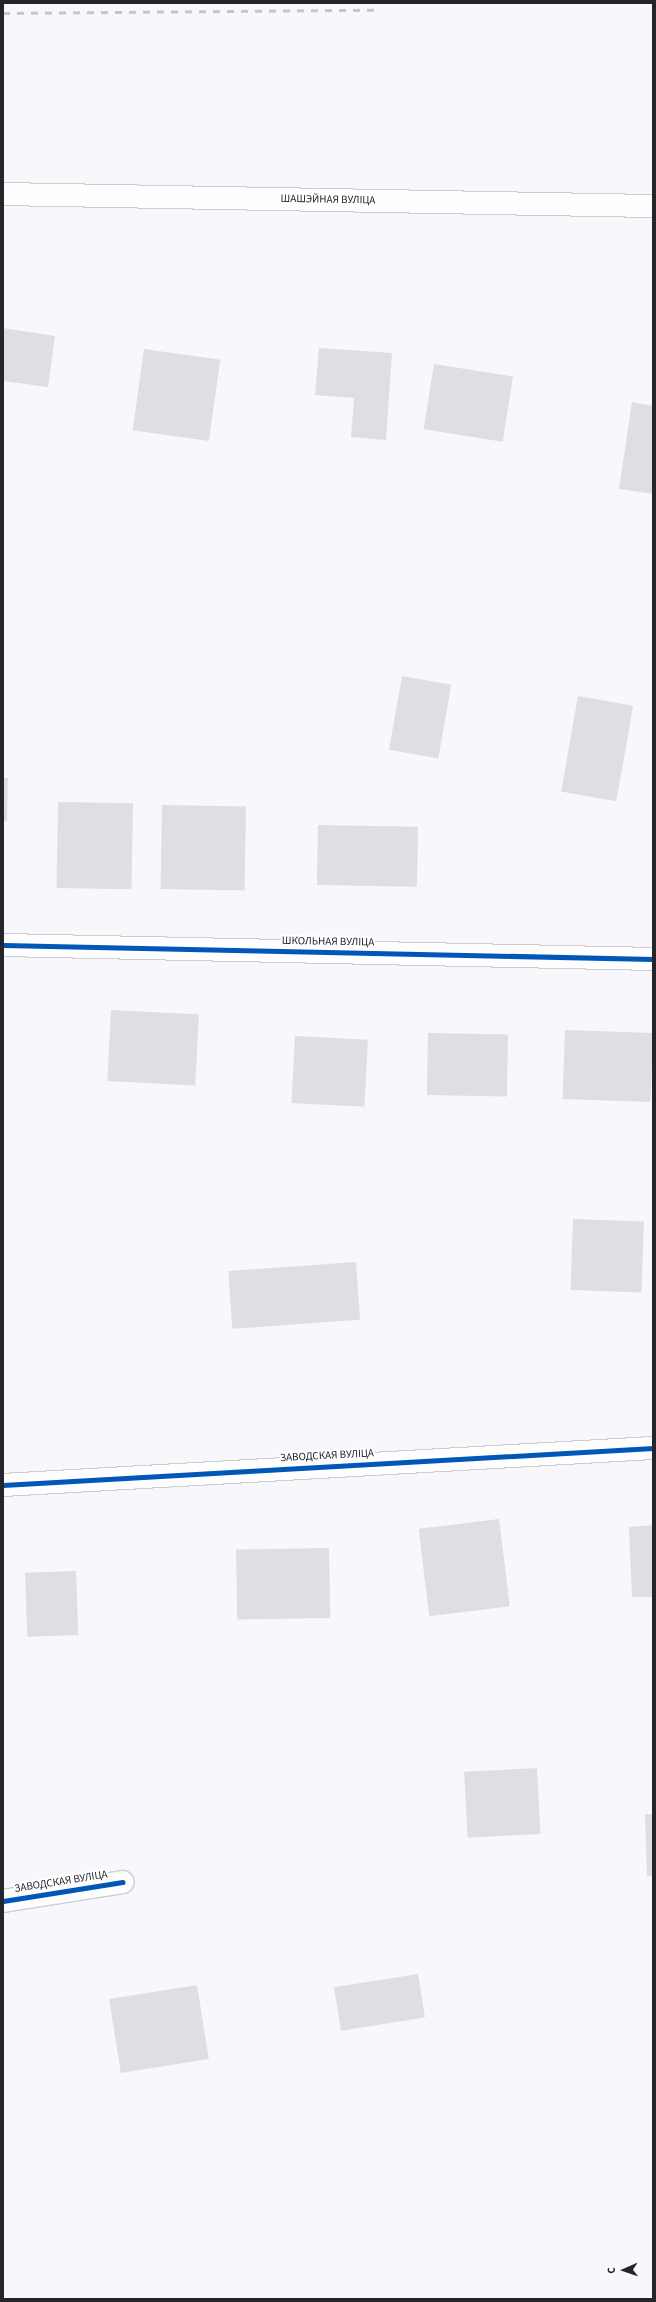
<!DOCTYPE html>
<meta charset="utf-8">
<style>
body{margin:0}
#map{position:relative;width:656px;height:2302px;overflow:hidden;background:#f7f7fc;font-family:"Source Sans 3",sans-serif}
div>[style]{position:absolute}
.building>*{inset:0;background:#e0dee2;transform-origin:0 0}
.roads{filter:drop-shadow(1px 0 #ceced2) drop-shadow(-1px 0 #ceced2) drop-shadow(0 1px #ceced2) drop-shadow(0 -1px #ceced2)}
.street>*{height:22px;margin:-11px;padding:0 11px;transform-origin:11px;border-radius:11px;background:#fefeff}
.secondary>*{height:22px;margin:-11px;padding:0 11px;transform-origin:11px;border-radius:11px;background:#fefeff}
.rail>*{height:3px;margin-top:-1.5px;transform-origin:0;background:repeating-linear-gradient(90deg,#c6c6c7 0 7px,transparent 0 14px)}
.cycleway>*{height:5px;margin:-2.5px;padding:0 2.5px;transform-origin:2.5px;border-radius:2.5px;background:#0057b8}
span{translate:-50% -50%;white-space:nowrap;text-align:center;line-height:1.15;-webkit-text-stroke:4px #fff;paint-order:stroke}
.street-label{font-size:11px;color:#25262a}
.frame{position:absolute;inset:0;border:4px solid #25262a;pointer-events:none}
.north{position:absolute;left:604px;top:2250px;width:40px;height:40px;-webkit-text-stroke:3px #fff;paint-order:stroke;rotate:268deg;font-size:11px;font-weight:700;line-height:16px;text-align:center;color:#25262a}
.north::after{content:'';display:block;margin:auto;width:14px;height:18px;background:#25262a;clip-path:polygon(50% 0,100% 100%,50% 72%,0 100%)}
</style>
<div id="map">
<div class="building">
<i style="clip-path:polygon(3px 328px,55px 336px,48px 387px,3px 381px)"></i>
<i style="clip-path:polygon(319px 348px,392px 353px,386px 440px,351px 437px,354px 398px,315px 395px)"></i>
<i style="left:144px;top:349px;width:77px;height:82px;rotate:8deg"></i>
<i style="left:434px;top:364px;width:80px;height:66px;rotate:9deg"></i>
<i style="clip-path:polygon(632px 402px,653px 406px,653px 494px,619px 489px)"></i>
<i style="left:402px;top:676px;width:50px;height:75px;rotate:10deg"></i>
<i style="left:578px;top:696px;width:56px;height:97px;rotate:10deg"></i>
<i style="clip-path:polygon(3px 778px,8px 778px,7px 821px,3px 821px)"></i>
<i style="left:58px;top:802px;width:75px;height:86px;rotate:1deg"></i>
<i style="left:162px;top:805px;width:84px;height:84px;rotate:1deg"></i>
<i style="left:318px;top:825px;width:100px;height:60px;rotate:1deg"></i>
<i style="left:111px;top:1010px;width:88px;height:71px;rotate:3deg"></i>
<i style="left:565px;top:1030px;width:88px;height:69px;rotate:2deg"></i>
<i style="left:428px;top:1033px;width:80px;height:62px;rotate:1deg"></i>
<i style="left:295px;top:1036px;width:73px;height:67px;rotate:3deg"></i>
<i style="left:573px;top:1219px;width:71px;height:71px;rotate:2deg"></i>
<i style="left:356px;top:1262px;width:58px;height:128px;rotate:86deg"></i>
<i style="left:499px;top:1519px;width:88px;height:81px;rotate:83deg"></i>
<i style="clip-path:polygon(653px 1525px,653px 1597px,632px 1597px,629px 1527px)"></i>
<i style="left:329px;top:1548px;width:70px;height:93px;rotate:89deg"></i>
<i style="left:76px;top:1571px;width:64px;height:51px;rotate:88deg"></i>
<i style="left:537px;top:1768px;width:66px;height:73px;rotate:87deg"></i>
<i style="clip-path:polygon(645px 1814px,653px 1814px,653px 1876px,647px 1876px)"></i>
<i style="left:418px;top:1974px;width:44px;height:85px;rotate:81deg"></i>
<i style="left:197px;top:1985px;width:75px;height:89px;rotate:81deg"></i>
</div>
<div class="roads">
<div class="street">
<i style="left:3px;top:945px;width:650px;rotate:1.23deg"></i>
<i style="left:3px;top:1485px;width:651px;rotate:-3.26deg"></i>
<i style="left:3px;top:1901px;width:121px;rotate:-9deg"></i>
</div>
<div class="secondary">
<i style="left:3px;top:194px;width:650px;rotate:1.06deg"></i>
</div>
</div>
<div class="rail">
<i style="left:3px;top:13px;width:372px;rotate:-0.5deg"></i>
</div>
<div class="cycleway">
<i style="left:3px;top:945px;width:650px;rotate:1.23deg"></i>
<i style="left:3px;top:1485px;width:651px;rotate:-3.26deg"></i>
<i style="left:3px;top:1901px;width:121px;rotate:-9deg"></i>
</div>
<div class="street-label">
<span style="left:328px;top:200px;rotate:1deg">ШАШЭЙНАЯ ВУЛІЦА</span>
<span style="left:328px;top:942px;rotate:1deg">ШКОЛЬНАЯ ВУЛІЦА</span>
<span style="left:327px;top:1456px;rotate:-3deg">ЗАВОДСКАЯ ВУЛІЦА</span>
<span style="left:61px;top:1882px;rotate:-9deg">ЗАВОДСКАЯ ВУЛІЦА</span>
</div>
<div class="frame"></div>
<div class="north">С</div>
</div>
